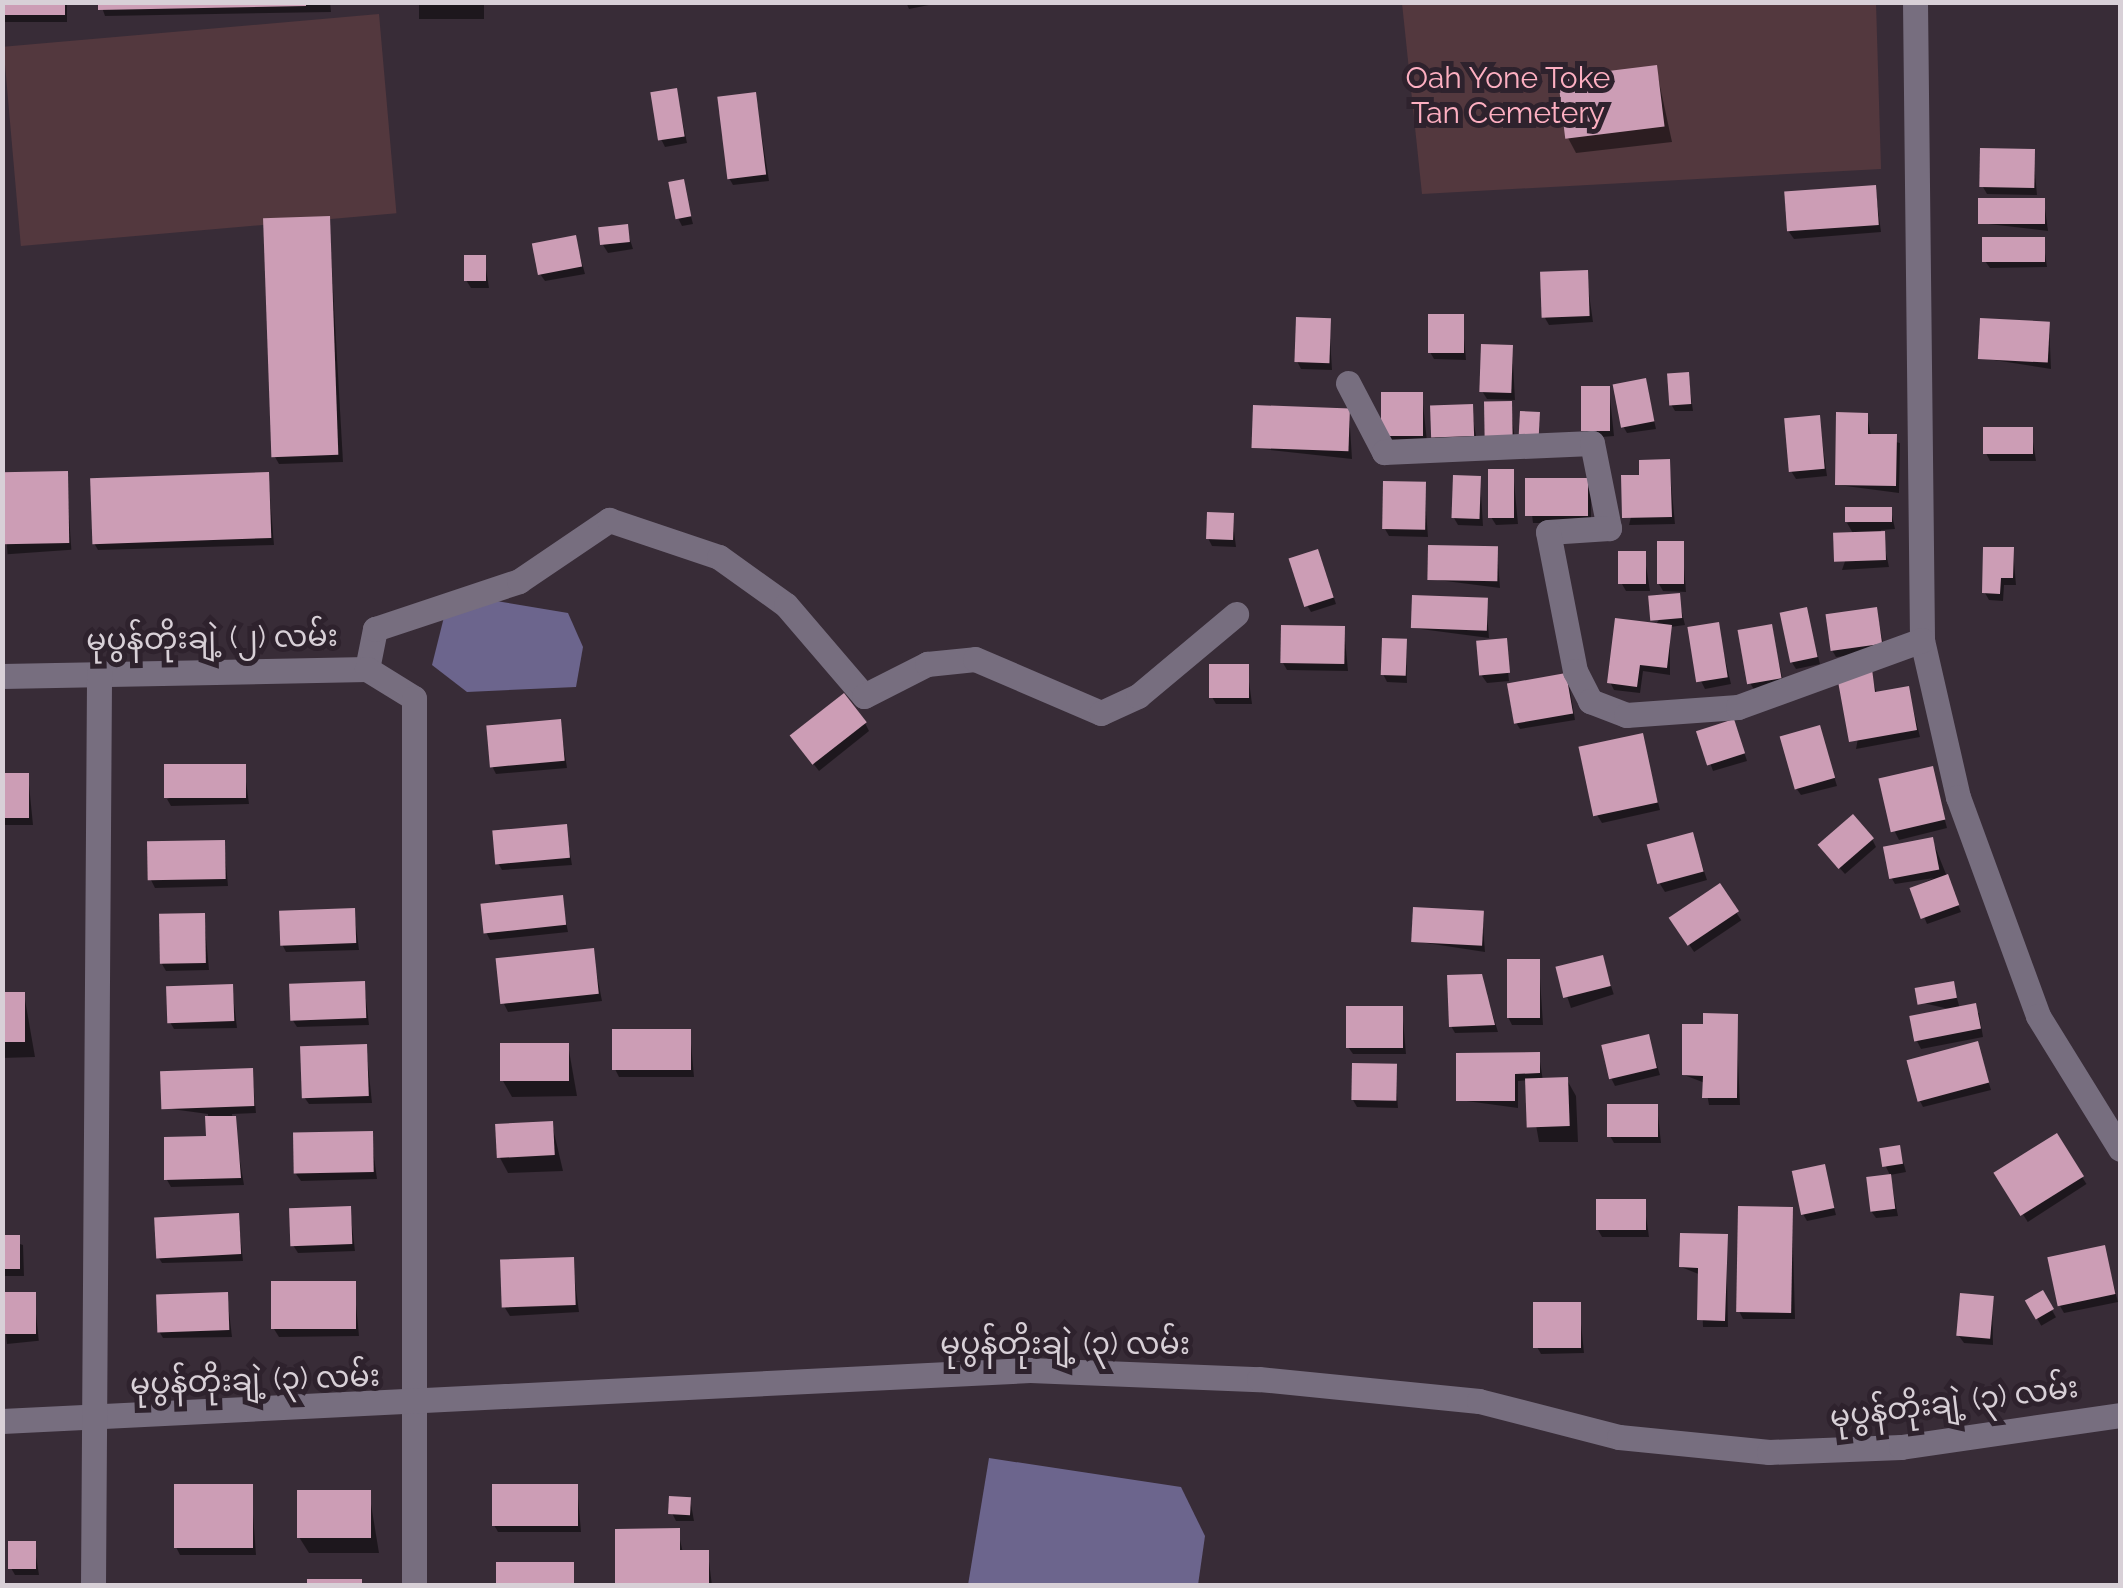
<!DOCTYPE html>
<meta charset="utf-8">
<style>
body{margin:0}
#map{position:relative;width:2123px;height:1588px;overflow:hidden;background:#382c37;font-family:Raleway,"Noto Sans Myanmar",sans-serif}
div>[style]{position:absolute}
.green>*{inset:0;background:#53383e;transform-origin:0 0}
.water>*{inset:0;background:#6c658d}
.shadow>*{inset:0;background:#0007;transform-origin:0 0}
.building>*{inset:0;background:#cc9db5;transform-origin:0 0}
.minor>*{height:25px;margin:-12.5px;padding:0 12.5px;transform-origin:12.5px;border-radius:12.5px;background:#776e7f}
span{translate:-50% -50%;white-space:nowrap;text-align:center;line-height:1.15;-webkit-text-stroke:10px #2e222d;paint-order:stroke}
.park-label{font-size:30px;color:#fdafc1}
.street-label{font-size:30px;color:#d8d0d7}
.frame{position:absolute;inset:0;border:5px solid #d8d0d7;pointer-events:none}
</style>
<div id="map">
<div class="green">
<i style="clip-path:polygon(1402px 3px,1876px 3px,1881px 169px,1422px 194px)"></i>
<i style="left:379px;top:14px;width:200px;height:377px;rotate:85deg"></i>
</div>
<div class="water">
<i style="clip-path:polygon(478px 598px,568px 613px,583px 647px,576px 687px,467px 692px,432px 665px,444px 617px)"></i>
<i style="clip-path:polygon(989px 1458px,1181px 1487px,1205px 1536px,1198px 1585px,968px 1585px)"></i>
</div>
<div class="shadow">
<i style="left:2px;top:2px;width:65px;height:20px"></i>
<i style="clip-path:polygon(100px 2px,330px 2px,331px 12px,105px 16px)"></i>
<i style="left:484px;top:2px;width:17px;height:65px;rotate:90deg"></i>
<i style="clip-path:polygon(906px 2px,928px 2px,929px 5px,909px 9px)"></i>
<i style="clip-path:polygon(1656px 68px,1672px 142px,1576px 153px,1567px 136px)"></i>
<i style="clip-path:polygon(676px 90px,687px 143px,665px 147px,661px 139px)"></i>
<i style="clip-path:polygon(755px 94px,769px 181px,733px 185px,729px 178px)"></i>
<i style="clip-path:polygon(2033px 152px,2037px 195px,1987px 194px,1983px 187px)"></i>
<i style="clip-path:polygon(682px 182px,693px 224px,682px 226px,678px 218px)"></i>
<i style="clip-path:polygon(1875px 187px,1881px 232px,1794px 239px,1789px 232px)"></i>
<i style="clip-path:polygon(2044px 201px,2048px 231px,1980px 223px)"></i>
<i style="clip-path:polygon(329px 218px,343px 462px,279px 464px,275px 457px)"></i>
<i style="clip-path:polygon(626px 227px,633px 249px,608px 253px,603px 245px)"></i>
<i style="clip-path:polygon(575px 237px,585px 274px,545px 281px,540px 274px)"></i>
<i style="clip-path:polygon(2043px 239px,2047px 267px,1990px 268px,1985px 261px)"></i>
<i style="clip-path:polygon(484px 257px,489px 288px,471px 288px,466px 280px)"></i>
<i style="clip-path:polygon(1586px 273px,1593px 322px,1549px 325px,1545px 318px)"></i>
<i style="clip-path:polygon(1462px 316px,1466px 360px,1434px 359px,1430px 352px)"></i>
<i style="clip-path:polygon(1329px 321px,1332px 370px,1301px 369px,1297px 361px)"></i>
<i style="clip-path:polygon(2049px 324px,2051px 369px,1981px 358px)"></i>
<i style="clip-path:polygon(1512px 347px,1515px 400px,1487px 399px,1482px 391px)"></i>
<i style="clip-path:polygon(1688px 375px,1693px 411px,1675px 411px,1671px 404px)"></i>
<i style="clip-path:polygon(1645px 381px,1656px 429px,1627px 433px,1623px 426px)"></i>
<i style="clip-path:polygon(1609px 388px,1614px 436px,1589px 438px,1585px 430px)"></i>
<i style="clip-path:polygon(1422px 394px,1427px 442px,1388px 442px,1384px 435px)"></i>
<i style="clip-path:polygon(1510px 401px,1516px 448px,1491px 448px)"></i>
<i style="clip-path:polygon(1471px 406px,1477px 442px,1439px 444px,1434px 436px)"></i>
<i style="clip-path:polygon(1349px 411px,1352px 459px,1253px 448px)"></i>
<i style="clip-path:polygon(1867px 415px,1871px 436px,1900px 443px,1899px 493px,1838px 485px)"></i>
<i style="clip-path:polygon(1819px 418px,1827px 476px,1796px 479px,1791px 471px)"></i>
<i style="clip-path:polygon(2031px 429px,2036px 461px,1990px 461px,1986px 453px)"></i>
<i style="clip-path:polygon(1669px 462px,1675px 524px,1629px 525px,1641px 477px)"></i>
<i style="clip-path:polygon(1513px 471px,1518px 524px,1496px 525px,1491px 517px)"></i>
<i style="left:66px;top:473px;width:77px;height:64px;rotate:86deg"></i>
<i style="clip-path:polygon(268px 474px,274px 545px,98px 550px,94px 543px)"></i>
<i style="clip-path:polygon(1480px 478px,1483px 526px,1458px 525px,1454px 518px)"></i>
<i style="clip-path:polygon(1528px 480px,1591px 488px,1591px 523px,1533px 523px)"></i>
<i style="clip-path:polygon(1424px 484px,1428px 537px,1389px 536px,1385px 529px)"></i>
<i style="clip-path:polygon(1891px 510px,1895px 529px,1881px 530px,1889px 567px,1842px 570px,1854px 535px,1847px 523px)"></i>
<i style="clip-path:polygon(1232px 515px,1236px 547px,1212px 546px,1208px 538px)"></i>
<i style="clip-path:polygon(1682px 543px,1686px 592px,1663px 591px,1659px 584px)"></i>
<i style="clip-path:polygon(1497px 549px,1500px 588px,1430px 579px)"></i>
<i style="clip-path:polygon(2013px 550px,2016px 585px,2004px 585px,2003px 601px,1989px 600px,1985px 593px)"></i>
<i style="clip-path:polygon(1644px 553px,1650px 591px,1626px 591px,1622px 584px)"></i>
<i style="clip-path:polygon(1321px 559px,1336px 604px,1311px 612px,1307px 605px)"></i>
<i style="clip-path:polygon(1678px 596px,1685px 625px,1670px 627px,1670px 675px,1643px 671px,1640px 693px,1614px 690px,1610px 682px)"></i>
<i style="clip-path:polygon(1486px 600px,1489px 638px,1413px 628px)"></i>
<i style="clip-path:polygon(1876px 609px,1885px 652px,1836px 657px,1832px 650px)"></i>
<i style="clip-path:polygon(1806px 610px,1820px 664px,1796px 669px,1791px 661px)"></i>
<i style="clip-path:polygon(1717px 625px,1731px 684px,1705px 689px,1701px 681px)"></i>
<i style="clip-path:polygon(1771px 627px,1784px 685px,1755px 691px,1750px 683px)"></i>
<i style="clip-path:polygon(1344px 629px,1348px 671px,1287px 670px,1283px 663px)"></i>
<i style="clip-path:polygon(1505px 641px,1509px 681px,1487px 683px,1482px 676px)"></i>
<i style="clip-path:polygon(1406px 642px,1407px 683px,1387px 682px,1383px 674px)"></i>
<i style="clip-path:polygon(1247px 667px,1252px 704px,1216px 704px,1212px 697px)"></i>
<i style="clip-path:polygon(1870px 672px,1877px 694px,1908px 688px,1920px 737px,1856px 749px)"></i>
<i style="clip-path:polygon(1569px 684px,1575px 720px,1520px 729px,1515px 721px)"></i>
<i style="clip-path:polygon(560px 722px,567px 768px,496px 774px,492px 766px)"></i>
<i style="clip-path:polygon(865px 723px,869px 731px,819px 771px,798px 744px)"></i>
<i style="clip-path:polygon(1819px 728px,1837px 786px,1801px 795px,1796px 788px)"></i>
<i style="clip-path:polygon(1737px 730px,1747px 761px,1713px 771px,1699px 732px)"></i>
<i style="clip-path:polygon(1641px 736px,1660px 810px,1602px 823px,1597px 815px)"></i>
<i style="clip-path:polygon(244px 767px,249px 804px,171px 806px,167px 799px)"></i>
<i style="clip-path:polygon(1931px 769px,1947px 828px,1899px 840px,1895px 832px)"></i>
<i style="clip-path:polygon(28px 775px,33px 825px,2px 825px,2px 776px)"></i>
<i style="clip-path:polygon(565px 826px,572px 865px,502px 870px,498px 863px)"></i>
<i style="clip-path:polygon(1692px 835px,1707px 880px,1665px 892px,1660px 884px)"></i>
<i style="clip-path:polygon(1872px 839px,1876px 847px,1845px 874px,1826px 853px)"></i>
<i style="clip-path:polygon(1932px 839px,1961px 912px,1927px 924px,1912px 888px,1934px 878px,1895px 884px,1891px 877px)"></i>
<i style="clip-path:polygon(224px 843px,228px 886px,155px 888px,151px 880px)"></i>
<i style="left:1719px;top:887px;width:40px;height:57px;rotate:56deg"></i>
<i style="clip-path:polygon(561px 897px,568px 932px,490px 940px,486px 932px)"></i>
<i style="clip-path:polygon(354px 911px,359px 950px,286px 952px,282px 944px)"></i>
<i style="clip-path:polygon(1482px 913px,1485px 952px,1413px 941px)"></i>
<i style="clip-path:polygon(204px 916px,209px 970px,166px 971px,162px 964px)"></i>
<i style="clip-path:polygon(592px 950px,602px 1001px,508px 1012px,504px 1004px)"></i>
<i style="left:1602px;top:958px;width:38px;height:45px;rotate:72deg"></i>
<i style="clip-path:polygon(1539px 962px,1543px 1025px,1512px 1025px,1508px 1017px)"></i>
<i style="clip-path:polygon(1481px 977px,1498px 1032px,1455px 1033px,1451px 1026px)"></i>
<i style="clip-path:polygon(364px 983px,369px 1025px,297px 1027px,292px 1019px)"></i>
<i style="clip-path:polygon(1953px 984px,1960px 1009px,1979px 1013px,1983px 1037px,1921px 1049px,1917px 1041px,1953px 1010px,1919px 1002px)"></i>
<i style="clip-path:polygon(232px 986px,237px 1028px,174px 1029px,170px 1022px)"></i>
<i style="clip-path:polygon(24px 994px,35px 1057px,2px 1058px,2px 995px)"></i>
<i style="clip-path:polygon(1402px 1009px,1406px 1054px,1353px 1054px,1348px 1047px)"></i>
<i style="clip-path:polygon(1736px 1016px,1740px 1105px,1709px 1105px,1705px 1083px,1684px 1075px,1706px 1026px)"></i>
<i style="clip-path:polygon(690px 1032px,694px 1077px,619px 1077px,615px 1069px)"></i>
<i style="clip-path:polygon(1648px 1037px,1660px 1075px,1615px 1086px,1611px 1078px)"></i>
<i style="clip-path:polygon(1977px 1044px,1991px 1090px,1923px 1107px,1919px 1099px)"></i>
<i style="clip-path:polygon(568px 1045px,577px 1096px,512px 1097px,503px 1081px)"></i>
<i style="clip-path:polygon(366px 1047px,372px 1103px,309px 1104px,304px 1097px)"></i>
<i style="clip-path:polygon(1539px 1055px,1543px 1081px,1567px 1080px,1576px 1096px,1578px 1142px,1539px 1142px,1528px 1080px,1518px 1081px,1518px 1108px,1459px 1100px)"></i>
<i style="clip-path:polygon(1395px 1067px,1398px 1108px,1357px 1107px,1353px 1100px)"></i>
<i style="clip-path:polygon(252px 1071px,256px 1113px,232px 1114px,244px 1185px,171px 1187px,167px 1180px,209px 1138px,208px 1114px,164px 1108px)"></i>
<i style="clip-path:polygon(1657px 1106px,1661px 1143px,1614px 1143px,1610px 1136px)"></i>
<i style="clip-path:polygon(552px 1124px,563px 1171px,508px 1173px,499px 1156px)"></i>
<i style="clip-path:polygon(371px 1134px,377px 1179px,301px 1181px,296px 1174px)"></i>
<i style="left:2056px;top:1137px;width:56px;height:70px;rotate:57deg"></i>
<i style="clip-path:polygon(1899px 1147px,1906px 1172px,1890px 1175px,1886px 1167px)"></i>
<i style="clip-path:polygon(1823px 1166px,1836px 1215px,1807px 1221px,1803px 1214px)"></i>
<i style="clip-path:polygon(1890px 1176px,1898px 1216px,1876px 1218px,1871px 1211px)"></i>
<i style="clip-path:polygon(1644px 1202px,1649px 1237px,1602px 1237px,1598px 1230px)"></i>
<i style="clip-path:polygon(350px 1209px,355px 1251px,298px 1253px,293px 1245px)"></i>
<i style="clip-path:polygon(1792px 1209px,1795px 1319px,1743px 1319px,1739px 1311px)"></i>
<i style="clip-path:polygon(238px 1215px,243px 1261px,162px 1263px,157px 1255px)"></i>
<i style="clip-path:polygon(1726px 1237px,1728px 1327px,1703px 1327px,1701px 1275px,1681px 1267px)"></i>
<i style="clip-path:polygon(2px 1238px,23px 1245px,24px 1276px,2px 1276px)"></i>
<i style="clip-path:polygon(2104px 1248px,2118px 1302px,2064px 1313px,2060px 1306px)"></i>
<i style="clip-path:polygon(572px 1260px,579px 1312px,510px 1316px,505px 1308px)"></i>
<i style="clip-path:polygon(354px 1284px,359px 1336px,279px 1337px,274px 1329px)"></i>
<i style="left:2042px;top:1293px;width:28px;height:17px;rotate:60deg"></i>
<i style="left:34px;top:1295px;width:46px;height:32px;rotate:84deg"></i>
<i style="clip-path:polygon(227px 1295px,232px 1337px,163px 1338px,159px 1331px)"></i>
<i style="clip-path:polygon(1992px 1298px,1993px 1345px,1964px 1343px,1959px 1336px)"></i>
<i style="clip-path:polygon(1579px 1304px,1584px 1353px,1541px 1354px,1537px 1347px)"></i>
<i style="clip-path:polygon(577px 1486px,581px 1532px,498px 1532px,494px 1525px)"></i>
<i style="clip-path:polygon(251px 1487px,256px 1555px,180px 1555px,176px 1547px)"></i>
<i style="clip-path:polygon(369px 1492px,379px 1553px,309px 1553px,299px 1537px)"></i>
<i style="clip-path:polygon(690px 1499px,694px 1521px,676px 1521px,672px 1513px)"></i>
<i style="clip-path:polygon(678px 1531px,683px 1553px,708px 1553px,712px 1586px,618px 1586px)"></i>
<i style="clip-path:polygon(34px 1544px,39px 1575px,15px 1575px,11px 1568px)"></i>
</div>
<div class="building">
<i style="left:2px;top:2px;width:63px;height:13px"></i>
<i style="clip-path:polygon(98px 2px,306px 2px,306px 6px,98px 10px)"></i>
<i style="left:1657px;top:65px;width:62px;height:100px;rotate:83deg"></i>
<i style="left:677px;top:88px;width:49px;height:27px;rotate:81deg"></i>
<i style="left:756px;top:92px;width:83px;height:39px;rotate:83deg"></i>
<i style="left:1980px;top:148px;width:55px;height:39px;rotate:1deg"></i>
<i style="left:684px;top:179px;width:38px;height:16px;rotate:79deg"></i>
<i style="left:1876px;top:185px;width:40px;height:92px;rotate:86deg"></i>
<i style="left:1978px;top:198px;width:67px;height:26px"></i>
<i style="left:330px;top:216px;width:239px;height:67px;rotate:88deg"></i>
<i style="left:628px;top:224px;width:18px;height:30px;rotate:84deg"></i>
<i style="left:576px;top:235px;width:32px;height:45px;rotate:79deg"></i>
<i style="left:1982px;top:237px;width:63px;height:25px"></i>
<i style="left:464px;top:255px;width:22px;height:26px"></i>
<i style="left:1588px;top:270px;width:46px;height:48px;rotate:88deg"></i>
<i style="left:1428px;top:314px;width:36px;height:39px"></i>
<i style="left:1296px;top:317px;width:35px;height:45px;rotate:2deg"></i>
<i style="left:1980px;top:318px;width:70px;height:41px;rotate:3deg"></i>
<i style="left:1481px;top:344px;width:32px;height:48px;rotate:2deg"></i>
<i style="left:1689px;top:372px;width:32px;height:22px;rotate:86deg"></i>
<i style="left:1646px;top:378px;width:44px;height:34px;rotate:79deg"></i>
<i style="left:1581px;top:386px;width:29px;height:45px"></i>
<i style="left:1381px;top:392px;width:42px;height:44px"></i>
<i style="left:1512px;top:401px;width:40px;height:28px;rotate:89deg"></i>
<i style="left:1473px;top:404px;width:32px;height:43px;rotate:88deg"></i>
<i style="left:1253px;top:405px;width:97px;height:43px;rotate:2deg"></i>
<i style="left:1520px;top:411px;width:20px;height:29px;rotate:3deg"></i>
<i style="clip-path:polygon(1836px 412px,1868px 413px,1868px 434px,1897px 434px,1896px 486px,1835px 485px)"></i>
<i style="left:1820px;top:415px;width:54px;height:36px;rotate:85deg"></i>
<i style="left:1983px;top:427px;width:50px;height:27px"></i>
<i style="clip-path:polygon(1670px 459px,1672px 517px,1622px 518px,1621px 475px,1639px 475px,1639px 460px)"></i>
<i style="left:1488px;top:469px;width:26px;height:49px"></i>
<i style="left:68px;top:471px;width:72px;height:66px;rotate:89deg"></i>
<i style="left:269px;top:472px;width:66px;height:179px;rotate:88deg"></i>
<i style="left:1453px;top:475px;width:28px;height:43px;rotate:2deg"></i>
<i style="left:1525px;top:478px;width:63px;height:38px"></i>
<i style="left:1383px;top:481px;width:43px;height:48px;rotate:1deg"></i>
<i style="left:1892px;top:507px;width:15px;height:47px;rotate:90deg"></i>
<i style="left:1207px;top:512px;width:27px;height:27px;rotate:2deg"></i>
<i style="left:1885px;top:531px;width:29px;height:52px;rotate:88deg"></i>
<i style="left:1657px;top:541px;width:27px;height:43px"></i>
<i style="left:1428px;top:545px;width:70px;height:35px;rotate:1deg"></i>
<i style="clip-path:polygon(1983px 547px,2014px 547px,2013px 578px,2001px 578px,2000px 594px,1982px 593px)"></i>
<i style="left:1318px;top:549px;width:51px;height:31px;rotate:72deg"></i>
<i style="left:1618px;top:551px;width:28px;height:33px"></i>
<i style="left:1680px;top:593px;width:25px;height:32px;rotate:85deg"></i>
<i style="left:1412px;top:595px;width:76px;height:33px;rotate:2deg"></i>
<i style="left:1807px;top:607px;width:51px;height:28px;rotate:78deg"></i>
<i style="left:1877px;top:607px;width:37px;height:52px;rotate:82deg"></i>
<i style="clip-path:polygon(1615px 618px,1672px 625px,1667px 668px,1640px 665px,1637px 687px,1607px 683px)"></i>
<i style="left:1719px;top:622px;width:56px;height:32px;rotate:81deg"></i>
<i style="left:1772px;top:624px;width:55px;height:35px;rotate:80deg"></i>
<i style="left:1281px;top:625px;width:64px;height:38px;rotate:1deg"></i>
<i style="left:1382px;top:638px;width:25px;height:37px;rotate:2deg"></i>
<i style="left:1507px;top:638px;width:35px;height:31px;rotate:85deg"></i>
<i style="left:1209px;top:664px;width:40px;height:34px"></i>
<i style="clip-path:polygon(1872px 669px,1875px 692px,1909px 686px,1917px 730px,1849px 742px,1837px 676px)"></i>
<i style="left:1566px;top:673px;width:41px;height:60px;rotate:80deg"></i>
<i style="left:844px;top:693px;width:37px;height:69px;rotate:52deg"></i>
<i style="left:561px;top:719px;width:42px;height:75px;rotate:85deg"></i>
<i style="left:1734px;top:719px;width:36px;height:40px;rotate:72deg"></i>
<i style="left:1820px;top:725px;width:55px;height:42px;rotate:74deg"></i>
<i style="left:1643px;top:733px;width:71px;height:66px;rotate:78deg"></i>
<i style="left:246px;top:764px;width:34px;height:82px;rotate:90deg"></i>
<i style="left:1933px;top:766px;width:55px;height:56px;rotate:77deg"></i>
<i style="left:2px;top:773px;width:27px;height:45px"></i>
<i style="left:1853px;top:814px;width:32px;height:47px;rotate:49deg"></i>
<i style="left:567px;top:824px;width:34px;height:75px;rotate:85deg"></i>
<i style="left:1693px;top:832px;width:41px;height:48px;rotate:75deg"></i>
<i style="left:1933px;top:837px;width:33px;height:51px;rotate:79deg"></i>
<i style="left:225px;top:840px;width:39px;height:78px;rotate:89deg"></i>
<i style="left:1948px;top:874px;width:33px;height:41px;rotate:70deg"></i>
<i style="left:1720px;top:883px;width:34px;height:62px;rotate:56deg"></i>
<i style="left:563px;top:895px;width:30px;height:83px;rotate:84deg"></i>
<i style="left:1413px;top:907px;width:71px;height:35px;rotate:3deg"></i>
<i style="left:355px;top:908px;width:35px;height:76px;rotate:88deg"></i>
<i style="left:205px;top:913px;width:50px;height:46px;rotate:89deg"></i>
<i style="left:594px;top:948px;width:46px;height:99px;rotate:84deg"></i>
<i style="left:1603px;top:955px;width:32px;height:49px;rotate:76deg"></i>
<i style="left:1507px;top:959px;width:33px;height:59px"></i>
<i style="clip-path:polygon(1482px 974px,1495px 1025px,1449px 1027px,1447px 975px)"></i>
<i style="left:365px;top:981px;width:37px;height:76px;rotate:88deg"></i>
<i style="left:1954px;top:981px;width:17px;height:40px;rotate:80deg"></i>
<i style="left:233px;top:984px;width:37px;height:67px;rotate:88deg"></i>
<i style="left:2px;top:992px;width:23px;height:50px"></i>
<i style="left:1976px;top:1003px;width:26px;height:68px;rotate:79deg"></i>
<i style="left:1346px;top:1006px;width:57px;height:42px"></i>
<i style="clip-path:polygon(1703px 1013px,1738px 1014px,1737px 1098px,1702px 1098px,1703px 1076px,1682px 1075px,1682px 1024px,1703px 1024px)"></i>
<i style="left:612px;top:1029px;width:79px;height:41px"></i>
<i style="left:1649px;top:1034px;width:35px;height:49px;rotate:77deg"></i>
<i style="left:1978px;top:1041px;width:43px;height:74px;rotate:75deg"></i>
<i style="left:569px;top:1043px;width:38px;height:69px;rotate:90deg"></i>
<i style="left:367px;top:1044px;width:52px;height:67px;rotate:88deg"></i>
<i style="clip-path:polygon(1540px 1052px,1540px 1073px,1515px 1074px,1515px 1101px,1456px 1101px,1456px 1053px)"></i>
<i style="left:1352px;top:1063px;width:45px;height:37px;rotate:1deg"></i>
<i style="left:253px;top:1068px;width:38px;height:93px;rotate:88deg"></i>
<i style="left:1568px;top:1077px;width:49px;height:43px;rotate:88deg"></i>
<i style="left:1607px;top:1104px;width:51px;height:33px"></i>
<i style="clip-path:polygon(205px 1116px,236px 1116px,241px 1178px,164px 1180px,164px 1137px,206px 1136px)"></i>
<i style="left:553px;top:1121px;width:34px;height:58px;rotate:87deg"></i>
<i style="left:373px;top:1131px;width:41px;height:80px;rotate:89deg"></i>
<i style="left:2057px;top:1133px;width:51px;height:75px;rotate:58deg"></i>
<i style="left:1900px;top:1145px;width:19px;height:21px;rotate:81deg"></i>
<i style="left:1825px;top:1164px;width:45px;height:34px;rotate:78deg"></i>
<i style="left:1891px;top:1174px;width:35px;height:25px;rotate:83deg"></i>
<i style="left:1596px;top:1199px;width:50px;height:31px"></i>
<i style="left:351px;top:1206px;width:38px;height:62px;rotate:88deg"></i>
<i style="left:1738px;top:1206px;width:55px;height:106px;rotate:1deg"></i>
<i style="left:239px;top:1213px;width:41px;height:85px;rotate:87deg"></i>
<i style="clip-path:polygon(1680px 1233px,1728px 1234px,1725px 1321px,1697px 1320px,1698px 1268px,1679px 1267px)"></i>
<i style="left:2px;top:1235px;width:18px;height:34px"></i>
<i style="left:2105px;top:1245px;width:50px;height:59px;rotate:78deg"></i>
<i style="left:574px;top:1257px;width:48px;height:74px;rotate:88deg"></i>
<i style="left:356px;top:1281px;width:48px;height:85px;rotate:90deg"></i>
<i style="left:2043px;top:1290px;width:22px;height:21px;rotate:60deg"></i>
<i style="left:36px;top:1292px;width:42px;height:34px;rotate:90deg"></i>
<i style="left:228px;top:1292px;width:38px;height:72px;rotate:88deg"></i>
<i style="left:1960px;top:1293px;width:34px;height:43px;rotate:5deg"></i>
<i style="left:1533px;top:1302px;width:48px;height:46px"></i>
<i style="left:174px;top:1484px;width:79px;height:64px"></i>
<i style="left:492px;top:1484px;width:86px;height:42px"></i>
<i style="left:297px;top:1490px;width:74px;height:48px"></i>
<i style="left:669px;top:1496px;width:22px;height:18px;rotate:3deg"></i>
<i style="clip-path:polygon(680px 1528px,680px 1550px,709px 1550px,709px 1586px,615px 1586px,615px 1529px)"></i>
<i style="left:8px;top:1541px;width:28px;height:28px"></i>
<i style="left:496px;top:1562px;width:78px;height:24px"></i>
<i style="left:307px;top:1579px;width:55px;height:7px"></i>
</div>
<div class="minor">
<i style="left:1915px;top:2px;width:638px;rotate:89.37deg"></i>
<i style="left:1922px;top:640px;width:161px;rotate:77.1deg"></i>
<i style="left:1958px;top:797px;width:233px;rotate:69.9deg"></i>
<i style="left:2038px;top:1016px;width:156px;rotate:58.3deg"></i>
<i style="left:1348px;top:383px;width:78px;rotate:62.4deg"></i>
<i style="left:1384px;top:452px;width:208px;rotate:-2.5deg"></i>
<i style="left:1592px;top:443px;width:87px;rotate:78.7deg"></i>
<i style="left:1609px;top:528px;width:61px;rotate:176.2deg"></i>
<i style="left:1548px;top:532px;width:142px;rotate:79deg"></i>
<i style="left:1575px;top:671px;width:34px;rotate:63deg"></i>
<i style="left:1590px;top:701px;width:39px;rotate:21deg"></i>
<i style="left:1626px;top:715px;width:112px;rotate:-4.1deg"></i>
<i style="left:1738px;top:707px;width:196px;rotate:-20deg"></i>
<i style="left:367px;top:669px;width:41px;rotate:-78.7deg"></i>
<i style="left:375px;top:629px;width:152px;rotate:-18.4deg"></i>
<i style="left:519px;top:581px;width:109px;rotate:-34.1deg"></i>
<i style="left:609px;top:520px;width:116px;rotate:18.6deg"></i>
<i style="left:719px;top:557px;width:82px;rotate:35.6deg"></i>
<i style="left:786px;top:605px;width:120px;rotate:49.4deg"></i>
<i style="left:864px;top:696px;width:71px;rotate:-26.9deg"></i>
<i style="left:927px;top:664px;width:48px;rotate:-5.9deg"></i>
<i style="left:975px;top:659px;width:137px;rotate:23.2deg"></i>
<i style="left:1101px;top:713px;width:41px;rotate:-24.7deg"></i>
<i style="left:1138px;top:696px;width:128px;rotate:-39.9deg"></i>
<i style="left:2px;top:676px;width:365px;rotate:-1.1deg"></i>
<i style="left:367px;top:669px;width:55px;rotate:31.7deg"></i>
<i style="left:414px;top:698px;width:888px;rotate:90deg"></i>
<i style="left:2px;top:1421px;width:1029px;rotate:-2.84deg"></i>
<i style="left:1030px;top:1370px;width:229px;rotate:2.3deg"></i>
<i style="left:1259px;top:1379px;width:221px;rotate:5.7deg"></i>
<i style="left:1479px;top:1401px;width:145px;rotate:14.4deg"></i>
<i style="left:1619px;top:1437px;width:151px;rotate:5.7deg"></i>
<i style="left:1769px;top:1452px;width:132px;rotate:-2.2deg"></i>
<i style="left:1901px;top:1447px;width:221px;rotate:-8.3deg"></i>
<i style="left:93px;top:1586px;width:915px;rotate:-89.62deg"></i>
</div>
<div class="park-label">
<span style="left:1508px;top:95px">Oah Yone Toke<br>Tan Cemetery</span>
</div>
<div class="street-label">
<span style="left:212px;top:638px;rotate:-1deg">မုပွန်တိုးချဲ့ (၂) လမ်း</span>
<span style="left:1065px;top:1344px">မုပွန်တိုးချဲ့ (၃) လမ်း</span>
<span style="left:255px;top:1380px;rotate:-2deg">မုပွန်တိုးချဲ့ (၃) လမ်း</span>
<span style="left:1954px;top:1402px;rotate:-7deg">မုပွန်တိုးချဲ့ (၃) လမ်း</span>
</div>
<div class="frame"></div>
</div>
